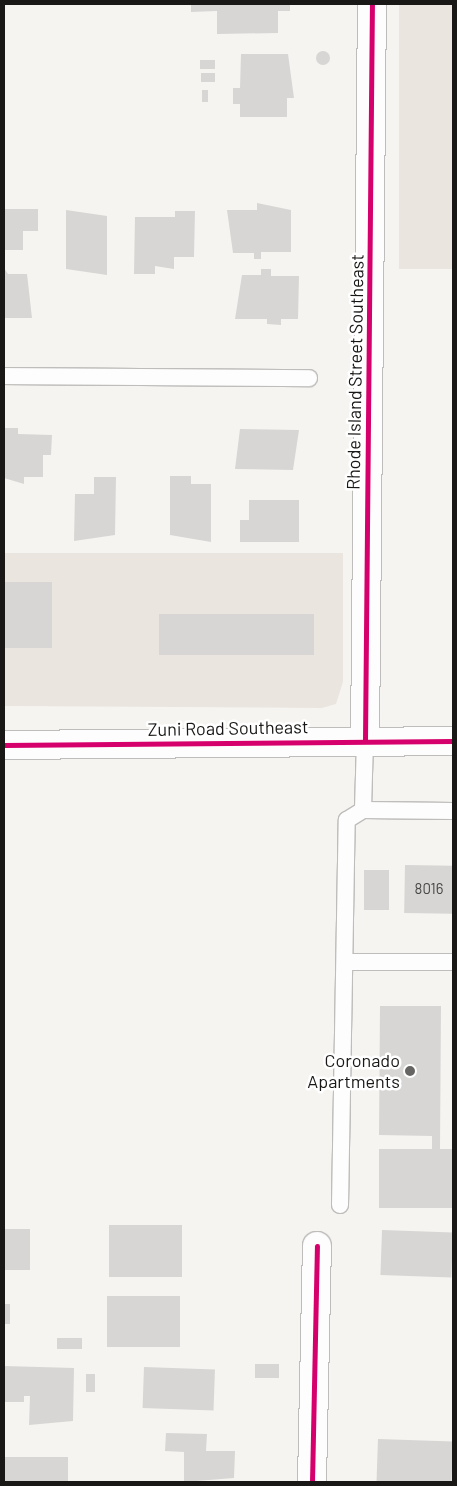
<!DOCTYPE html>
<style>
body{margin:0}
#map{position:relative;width:457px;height:1486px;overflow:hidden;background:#f6f4f1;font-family:Barlow,sans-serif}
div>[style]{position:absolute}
.built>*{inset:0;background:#eae5df;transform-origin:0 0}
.building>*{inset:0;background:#d7d6d4;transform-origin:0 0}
.round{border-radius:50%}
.roads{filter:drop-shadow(1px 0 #bebdbb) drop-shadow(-1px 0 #bebdbb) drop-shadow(0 1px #bebdbb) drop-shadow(0 -1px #bebdbb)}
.lane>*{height:16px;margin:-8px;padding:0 8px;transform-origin:8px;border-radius:8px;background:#fefdfd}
.street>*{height:28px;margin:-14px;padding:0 14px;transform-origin:14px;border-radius:14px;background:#fefdfd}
.secondary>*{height:28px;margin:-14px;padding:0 14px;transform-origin:14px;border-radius:14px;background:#fefdfd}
.cycleway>*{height:5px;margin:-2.5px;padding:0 2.5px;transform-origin:2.5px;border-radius:2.5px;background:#d6006c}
.dots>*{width:14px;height:14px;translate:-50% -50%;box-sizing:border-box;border:2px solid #fff;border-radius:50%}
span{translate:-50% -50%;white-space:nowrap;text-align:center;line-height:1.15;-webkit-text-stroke:5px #fff;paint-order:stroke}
.number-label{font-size:15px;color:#484846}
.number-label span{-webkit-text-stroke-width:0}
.street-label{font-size:18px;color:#191816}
.poi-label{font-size:18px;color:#191816}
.right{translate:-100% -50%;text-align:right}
.frame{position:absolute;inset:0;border:5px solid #191816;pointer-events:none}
</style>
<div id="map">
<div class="built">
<i style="left:399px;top:4px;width:54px;height:265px"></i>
<i style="clip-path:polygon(4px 553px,343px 553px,343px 682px,336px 704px,322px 708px,4px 706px)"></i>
</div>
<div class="building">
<i style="clip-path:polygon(191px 4px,290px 4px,290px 11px,278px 11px,278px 33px,217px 34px,217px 11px,191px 12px)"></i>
<i class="round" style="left:316px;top:51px;width:14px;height:14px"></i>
<i style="clip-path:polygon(241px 54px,288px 54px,294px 98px,287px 98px,287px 117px,240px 117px,240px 104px,233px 104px,233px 88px,240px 88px)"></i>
<i style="left:200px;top:60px;width:15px;height:9px"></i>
<i style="left:201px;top:73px;width:14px;height:9px"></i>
<i style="left:202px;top:90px;width:6px;height:12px"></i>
<i style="clip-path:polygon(257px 203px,291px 210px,291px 252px,261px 252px,261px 259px,254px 259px,254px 253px,233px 253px,227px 210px,257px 210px)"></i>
<i style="clip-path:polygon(4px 209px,38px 209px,38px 231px,23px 231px,23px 250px,4px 250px)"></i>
<i style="clip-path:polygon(66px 210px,107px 216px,107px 275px,66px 269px)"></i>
<i style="clip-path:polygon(175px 211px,195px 211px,194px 257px,174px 257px,174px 269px,155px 266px,155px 274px,134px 274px,135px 217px,175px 217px)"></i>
<i style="clip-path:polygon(4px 268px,8px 274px,27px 274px,32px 318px,4px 318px)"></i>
<i style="clip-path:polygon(261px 269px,271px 269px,271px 276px,299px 276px,298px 319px,281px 319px,281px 325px,267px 324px,267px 319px,235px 319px,242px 275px,261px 275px)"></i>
<i style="clip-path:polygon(4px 428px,18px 428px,18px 434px,52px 435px,51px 455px,43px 455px,43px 477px,24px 477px,24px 484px,4px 478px)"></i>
<i style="clip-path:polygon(240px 429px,299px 430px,293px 470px,235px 469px)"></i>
<i style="clip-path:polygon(170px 476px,191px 476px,191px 484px,211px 484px,211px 542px,170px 535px)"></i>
<i style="clip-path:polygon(94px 477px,116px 477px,115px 535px,74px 541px,75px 494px,94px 494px)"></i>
<i style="clip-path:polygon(249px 500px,299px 500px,299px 542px,240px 542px,240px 520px,249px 520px)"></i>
<i style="left:4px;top:582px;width:48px;height:66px"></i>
<i style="left:159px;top:614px;width:155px;height:41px"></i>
<i style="left:405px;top:865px;width:48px;height:48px;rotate:1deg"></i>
<i style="left:364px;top:870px;width:25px;height:40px"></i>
<i style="clip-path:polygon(380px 1006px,441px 1006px,440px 1149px,453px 1149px,453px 1208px,379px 1208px,379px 1149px,432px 1149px,432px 1136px,379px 1135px)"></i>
<i style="left:109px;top:1225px;width:73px;height:52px"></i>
<i style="left:4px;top:1229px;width:26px;height:41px"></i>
<i style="left:382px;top:1230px;width:71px;height:45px;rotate:2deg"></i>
<i style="left:107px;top:1296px;width:73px;height:51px"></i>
<i style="left:4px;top:1304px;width:6px;height:20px"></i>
<i style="left:57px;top:1338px;width:25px;height:11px"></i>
<i style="left:279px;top:1364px;width:14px;height:24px;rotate:90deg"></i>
<i style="clip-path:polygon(4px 1366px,74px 1368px,73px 1421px,29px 1425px,30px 1396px,24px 1396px,24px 1402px,4px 1402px)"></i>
<i style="left:144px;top:1367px;width:71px;height:41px;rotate:2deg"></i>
<i style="left:86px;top:1374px;width:9px;height:18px"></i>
<i style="clip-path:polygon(166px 1433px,207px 1434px,206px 1451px,235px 1451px,234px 1478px,184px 1482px,184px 1452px,165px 1451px)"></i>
<i style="left:378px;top:1439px;width:75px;height:43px;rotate:2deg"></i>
<i style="left:4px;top:1457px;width:64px;height:25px"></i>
</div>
<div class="roads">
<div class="lane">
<i style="left:4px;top:376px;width:305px;rotate:0.4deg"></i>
<i style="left:365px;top:741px;width:69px;rotate:91.7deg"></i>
<i style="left:363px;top:810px;width:90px;rotate:0.6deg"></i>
<i style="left:345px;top:962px;width:108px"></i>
<i style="left:340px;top:1205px;width:385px;rotate:-89deg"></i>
<i style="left:347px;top:820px;width:19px;rotate:-32deg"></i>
</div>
<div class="street">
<i style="left:365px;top:741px;width:737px;rotate:-89.46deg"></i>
<i style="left:312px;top:1482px;width:236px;rotate:-88.8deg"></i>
</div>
<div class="secondary">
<i style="left:4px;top:745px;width:449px;rotate:-0.5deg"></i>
</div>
</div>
<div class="cycleway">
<i style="left:365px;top:741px;width:737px;rotate:-89.46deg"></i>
<i style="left:4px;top:745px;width:449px;rotate:-0.5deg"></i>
<i style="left:312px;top:1482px;width:236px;rotate:-88.8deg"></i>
</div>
<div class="dots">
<i style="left:410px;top:1071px;background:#666563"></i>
</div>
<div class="number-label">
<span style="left:429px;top:889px">8016</span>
</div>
<div class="street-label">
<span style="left:355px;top:372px;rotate:-89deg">Rhode Island Street Southeast</span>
<span style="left:228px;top:728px;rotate:-1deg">Zuni Road Southeast</span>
</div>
<div class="poi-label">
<span class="right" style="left:400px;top:1071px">Coronado<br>Apartments</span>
</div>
<div class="frame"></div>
</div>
